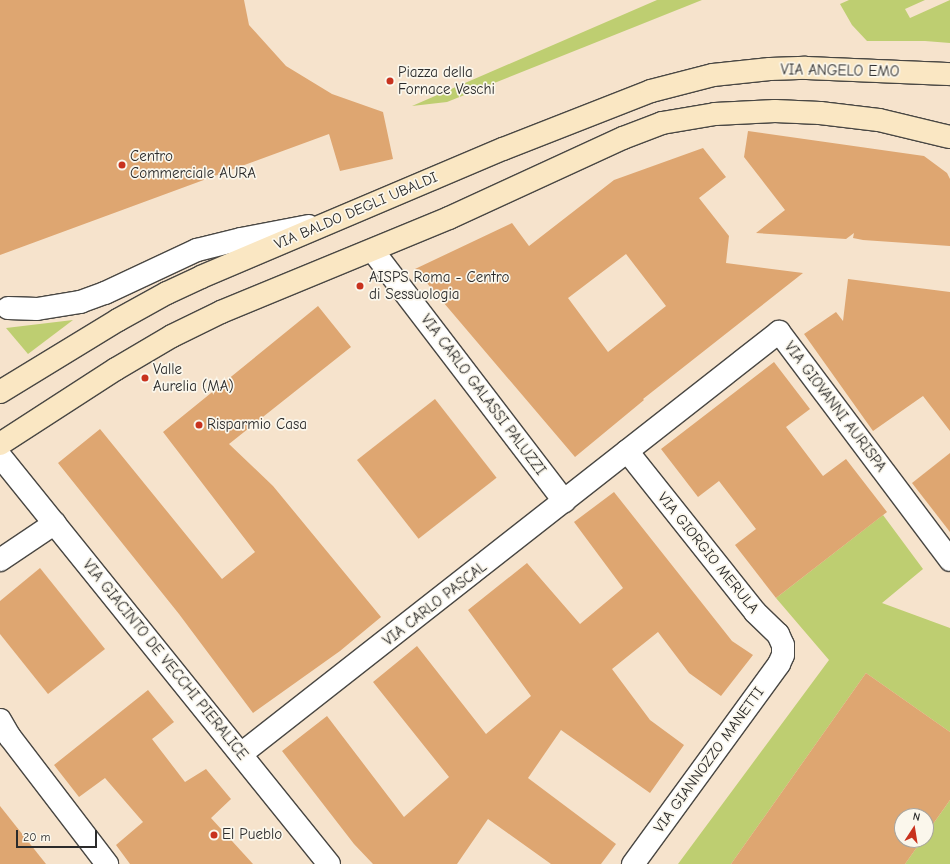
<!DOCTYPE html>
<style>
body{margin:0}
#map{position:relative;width:950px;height:864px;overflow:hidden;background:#f6e3cc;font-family:"Comic Neue",sans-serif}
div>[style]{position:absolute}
.green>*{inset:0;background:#bece71}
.building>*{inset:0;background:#dea671;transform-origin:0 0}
.roads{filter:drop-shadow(1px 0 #494743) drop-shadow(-1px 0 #494743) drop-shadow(0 1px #494743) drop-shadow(0 -1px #494743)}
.minor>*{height:22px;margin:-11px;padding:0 11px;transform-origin:11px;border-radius:11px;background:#fff}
.tertiary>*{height:22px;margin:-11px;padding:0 11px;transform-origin:11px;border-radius:11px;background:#fff}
.secondary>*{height:22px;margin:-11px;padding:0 11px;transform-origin:11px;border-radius:11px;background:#fae7c3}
.dots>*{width:11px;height:11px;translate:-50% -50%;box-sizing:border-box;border:2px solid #fbf7ec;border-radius:50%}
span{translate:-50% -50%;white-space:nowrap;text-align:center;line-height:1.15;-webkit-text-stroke:3.5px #fbf7ec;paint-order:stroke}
.street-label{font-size:15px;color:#2b2b2b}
.poi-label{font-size:15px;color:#2b2b2b}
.left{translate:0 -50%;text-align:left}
.north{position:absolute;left:894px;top:808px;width:40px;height:40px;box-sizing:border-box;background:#fbf7ec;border:1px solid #a8a59f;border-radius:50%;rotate:12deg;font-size:11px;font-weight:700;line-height:16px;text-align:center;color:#2b2b2b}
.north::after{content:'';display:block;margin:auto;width:14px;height:18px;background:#c8321e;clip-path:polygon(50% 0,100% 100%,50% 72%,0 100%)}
.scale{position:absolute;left:16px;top:830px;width:81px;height:18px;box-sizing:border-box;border:2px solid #2b2b2b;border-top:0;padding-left:5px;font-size:12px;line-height:14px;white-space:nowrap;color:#2b2b2b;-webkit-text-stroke:3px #fbf7ec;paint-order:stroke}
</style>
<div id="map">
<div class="green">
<i style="clip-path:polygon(657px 0,702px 0,447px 102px,412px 106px)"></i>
<i style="clip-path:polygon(849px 0,925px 0,905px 9px,910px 18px,950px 0,950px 43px,925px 41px,867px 41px,852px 25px,840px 4px)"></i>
<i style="clip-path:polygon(73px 320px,28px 354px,6px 328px)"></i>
<i style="clip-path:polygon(883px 515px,923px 569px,882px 603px,950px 628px,950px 732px,866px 673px,731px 864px,678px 864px,829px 660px,776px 598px)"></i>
<i style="clip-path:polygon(950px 800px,950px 864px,905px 864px,922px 840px,926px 840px,926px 834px)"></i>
</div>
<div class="building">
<i style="clip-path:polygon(0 0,244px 0,249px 25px,286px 66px,332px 94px,383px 112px,393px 159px,340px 171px,329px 134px,0 255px)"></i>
<i style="clip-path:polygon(748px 131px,924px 156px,947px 173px,950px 179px,950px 246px,863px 240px,853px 238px,854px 233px,846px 239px,756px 233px,785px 210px,744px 157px)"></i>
<i style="clip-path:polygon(evenodd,703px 148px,726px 177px,699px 198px,729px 236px,726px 263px,803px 273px,643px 399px,644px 400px,575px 457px,415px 269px,512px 223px,529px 246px,614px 180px,703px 148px,626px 254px,666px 306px,608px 352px,568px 298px,626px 254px)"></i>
<i style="clip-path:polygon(848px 279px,950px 292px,950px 431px,923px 396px,873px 431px,804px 334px,836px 312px,843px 321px)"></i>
<i style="clip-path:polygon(318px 306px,351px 347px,229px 444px,273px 486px,381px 617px,340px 651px,253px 713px,179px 614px,58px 463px,100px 429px,222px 579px,255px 552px,163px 432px)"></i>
<i style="clip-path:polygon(774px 362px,810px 409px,786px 427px,823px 476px,846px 459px,887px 512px,776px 598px,735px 545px,756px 529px,719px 481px,698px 497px,661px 449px)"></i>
<i style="left:435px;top:399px;width:100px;height:99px;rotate:52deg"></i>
<i style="clip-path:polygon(950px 453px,950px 532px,912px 483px)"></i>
<i style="clip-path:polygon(614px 492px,732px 641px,753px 655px,721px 696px,689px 673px,658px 632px,612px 669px,650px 720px,684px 745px,650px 793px,561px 730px,528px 778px,616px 844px,601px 864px,551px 864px,488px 819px,457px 864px,373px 864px,354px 844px,282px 751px,327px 716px,404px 817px,449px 777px,373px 682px,417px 646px,486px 734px,531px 696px,468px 610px,527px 563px,580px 624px,623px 588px,574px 522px)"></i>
<i style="clip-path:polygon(40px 568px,105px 649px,48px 694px,0 634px,0 601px)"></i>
<i style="clip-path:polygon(866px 673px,950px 732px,950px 800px,926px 834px,926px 816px,902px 816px,902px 840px,922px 840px,905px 864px,731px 864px)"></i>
<i style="clip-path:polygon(148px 690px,174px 722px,152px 739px,185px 782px,206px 769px,231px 799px,211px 818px,253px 864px,130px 864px,116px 845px,143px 822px,105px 778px,79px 797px,54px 765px)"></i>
<i style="clip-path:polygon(0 806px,46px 864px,0 864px)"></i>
</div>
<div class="roads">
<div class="minor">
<i style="left:373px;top:251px;width:315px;rotate:52.6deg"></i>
<i style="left:8px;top:308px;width:29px;rotate:2deg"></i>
<i style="left:37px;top:309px;width:44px;rotate:-9.2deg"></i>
<i style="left:80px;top:302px;width:27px;rotate:-20deg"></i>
<i style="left:105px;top:293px;width:102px;rotate:-25.1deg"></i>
<i style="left:197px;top:250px;width:45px;rotate:-14deg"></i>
<i style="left:241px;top:239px;width:69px;rotate:-10.8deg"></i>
<i style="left:627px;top:451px;width:206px;rotate:51.5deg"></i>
<i style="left:755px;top:612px;width:32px;rotate:44deg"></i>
<i style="left:778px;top:634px;width:12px;rotate:66deg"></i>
<i style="left:783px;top:645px;width:10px;rotate:90deg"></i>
<i style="left:783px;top:655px;width:10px;rotate:114deg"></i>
<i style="left:779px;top:664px;width:248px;rotate:126.1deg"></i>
<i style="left:0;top:560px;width:66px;rotate:-33.9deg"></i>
<i style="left:0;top:720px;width:20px;rotate:60deg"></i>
<i style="left:10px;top:737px;width:160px;rotate:52.6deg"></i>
<i style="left:241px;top:754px;width:684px;rotate:-38.11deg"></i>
<i style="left:779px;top:332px;width:285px;rotate:53.1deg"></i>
</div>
<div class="tertiary">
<i style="left:0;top:456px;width:524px;rotate:51.12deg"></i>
</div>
<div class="secondary">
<i style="left:0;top:392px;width:138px;rotate:-31.4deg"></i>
<i style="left:118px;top:320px;width:56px;rotate:-28.9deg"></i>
<i style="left:167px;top:293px;width:38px;rotate:-25deg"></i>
<i style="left:201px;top:277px;width:328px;rotate:-23deg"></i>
<i style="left:503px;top:149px;width:159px;rotate:-21.4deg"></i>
<i style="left:651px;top:91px;width:64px;rotate:-14.5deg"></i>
<i style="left:713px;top:75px;width:57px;rotate:-6deg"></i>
<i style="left:770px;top:69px;width:36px;rotate:-2deg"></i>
<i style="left:806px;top:68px;width:144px;rotate:2.4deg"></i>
<i style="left:0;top:444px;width:138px;rotate:-32.9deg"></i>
<i style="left:116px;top:369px;width:65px;rotate:-30.5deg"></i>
<i style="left:172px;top:336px;width:55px;rotate:-26.1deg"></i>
<i style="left:221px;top:312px;width:247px;rotate:-22.4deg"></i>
<i style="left:449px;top:218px;width:192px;rotate:-24.7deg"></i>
<i style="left:623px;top:138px;width:42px;rotate:-21deg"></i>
<i style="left:662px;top:123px;width:54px;rotate:-9.6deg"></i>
<i style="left:715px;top:114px;width:60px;rotate:-2.9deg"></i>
<i style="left:775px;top:111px;width:45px;rotate:2.5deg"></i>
<i style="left:820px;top:113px;width:59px;rotate:6.8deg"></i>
<i style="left:879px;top:120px;width:73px;rotate:13.5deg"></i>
</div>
</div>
<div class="dots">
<i style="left:390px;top:81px;background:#c8321e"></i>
<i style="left:122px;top:165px;background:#c8321e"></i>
<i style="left:360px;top:286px;background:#c8321e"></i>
<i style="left:145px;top:378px;background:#c8321e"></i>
<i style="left:199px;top:425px;background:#c8321e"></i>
<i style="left:214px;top:835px;background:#c8321e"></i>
</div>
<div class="street-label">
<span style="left:840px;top:71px;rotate:1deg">VIA ANGELO EMO</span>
<span style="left:356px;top:211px;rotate:-23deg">VIA BALDO DEGLI UBALDI</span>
<span style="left:483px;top:395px;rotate:53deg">VIA CARLO GALASSI PALUZZI</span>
<span style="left:835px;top:407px;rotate:53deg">VIA GIOVANNI AURISPA</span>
<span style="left:708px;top:553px;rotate:51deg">VIA GIORGIO MERULA</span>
<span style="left:435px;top:604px;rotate:-38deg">VIA CARLO PASCAL</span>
<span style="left:165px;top:660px;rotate:51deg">VIA GIACINTO DE VECCHI PIERALICE</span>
<span style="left:709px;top:760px;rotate:-54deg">VIA GIANNOZZO MANETTI</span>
</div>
<div class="poi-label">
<span class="left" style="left:398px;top:81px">Piazza della<br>Fornace Veschi</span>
<span class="left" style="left:130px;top:165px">Centro<br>Commerciale AURA</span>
<span class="left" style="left:369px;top:286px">AISPS Roma - Centro<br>di Sessuologia</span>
<span class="left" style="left:153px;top:378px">Valle<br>Aurelia (MA)</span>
<span class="left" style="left:207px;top:425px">Risparmio Casa</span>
<span class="left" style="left:222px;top:835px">El Pueblo</span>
</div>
<div class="north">N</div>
<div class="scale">20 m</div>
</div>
